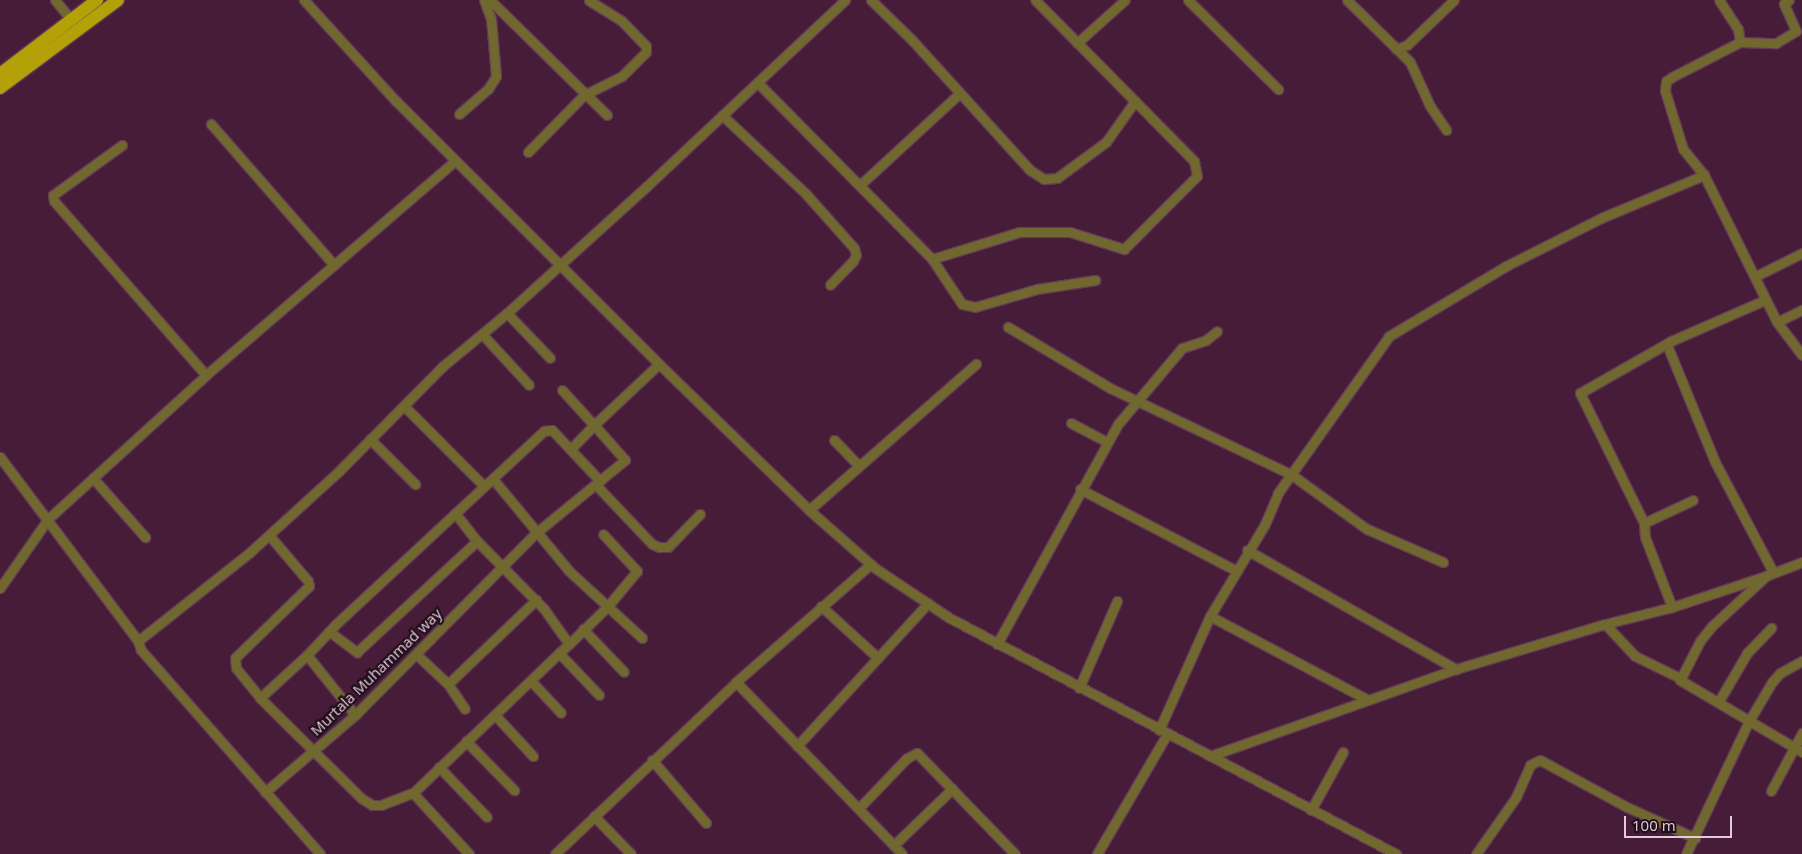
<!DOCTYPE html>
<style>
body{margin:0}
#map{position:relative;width:1802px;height:854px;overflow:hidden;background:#461c39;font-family:"Open Sans",sans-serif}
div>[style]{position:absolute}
.roads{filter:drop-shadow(1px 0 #633b56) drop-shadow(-1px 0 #633b56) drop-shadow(0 1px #633b56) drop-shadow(0 -1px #633b56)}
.minor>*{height:9px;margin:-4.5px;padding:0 4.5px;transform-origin:4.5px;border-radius:4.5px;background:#716830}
.primary>*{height:12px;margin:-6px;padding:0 6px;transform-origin:6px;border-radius:6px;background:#b4a108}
span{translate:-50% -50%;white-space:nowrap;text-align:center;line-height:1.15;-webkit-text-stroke:4.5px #210f1b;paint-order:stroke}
.street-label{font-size:15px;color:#e5cadb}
.scale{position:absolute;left:1624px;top:816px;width:108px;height:22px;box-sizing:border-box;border:2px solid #e5cadb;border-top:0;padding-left:6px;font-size:15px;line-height:18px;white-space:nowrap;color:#e5cadb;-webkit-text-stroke:4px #210f1b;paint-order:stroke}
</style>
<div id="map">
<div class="roads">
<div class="minor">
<i style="left:55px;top:0;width:26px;rotate:51deg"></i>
<i style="left:304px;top:0;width:137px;rotate:47.7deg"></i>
<i style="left:396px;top:101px;width:372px;rotate:45deg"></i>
<i style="left:659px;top:364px;width:209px;rotate:44.2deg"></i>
<i style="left:809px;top:510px;width:88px;rotate:41.3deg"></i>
<i style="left:875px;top:568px;width:88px;rotate:33.9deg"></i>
<i style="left:948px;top:617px;width:507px;rotate:27.88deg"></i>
<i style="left:490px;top:0;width:164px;rotate:44.5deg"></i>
<i style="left:871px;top:0;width:57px;rotate:44.3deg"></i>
<i style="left:912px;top:40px;width:176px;rotate:47.8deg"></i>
<i style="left:1030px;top:170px;width:17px;rotate:33deg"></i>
<i style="left:1044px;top:179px;width:13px;rotate:-4deg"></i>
<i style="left:1057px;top:178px;width:61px;rotate:-36.3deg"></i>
<i style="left:1106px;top:142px;width:50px;rotate:-54.7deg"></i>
<i style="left:1188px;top:0;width:127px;rotate:44.7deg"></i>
<i style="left:1347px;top:0;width:88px;rotate:44.5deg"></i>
<i style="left:1410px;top:62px;width:48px;rotate:65.6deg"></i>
<i style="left:1430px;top:106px;width:29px;rotate:56deg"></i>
<i style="left:1719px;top:0;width:35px;rotate:57deg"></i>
<i style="left:1738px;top:29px;width:13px;rotate:81deg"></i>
<i style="left:1740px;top:42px;width:76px;rotate:152.8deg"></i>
<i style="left:1672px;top:77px;width:7px;rotate:146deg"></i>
<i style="left:1666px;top:81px;width:10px;rotate:96deg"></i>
<i style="left:1665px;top:91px;width:61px;rotate:72.8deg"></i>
<i style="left:1683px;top:149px;width:33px;rotate:51deg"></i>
<i style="left:1704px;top:175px;width:164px;rotate:63.6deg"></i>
<i style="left:1777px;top:322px;width:41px;rotate:52.9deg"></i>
<i style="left:1740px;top:42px;width:36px;rotate:2deg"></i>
<i style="left:1776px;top:43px;width:23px;rotate:-31deg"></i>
<i style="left:1796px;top:31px;width:30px;rotate:-114deg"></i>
<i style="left:1784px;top:4px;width:6px;rotate:-39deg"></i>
<i style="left:1077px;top:43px;width:64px;rotate:-41.9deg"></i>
<i style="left:1396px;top:49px;width:12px;rotate:-20deg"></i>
<i style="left:1407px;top:45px;width:65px;rotate:-43.8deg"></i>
<i style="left:758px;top:83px;width:247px;rotate:45.3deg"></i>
<i style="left:932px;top:259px;width:54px;rotate:56.3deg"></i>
<i style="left:962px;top:304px;width:13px;rotate:13deg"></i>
<i style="left:975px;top:307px;width:65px;rotate:-16.2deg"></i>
<i style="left:1037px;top:289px;width:59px;rotate:-8.8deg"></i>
<i style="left:459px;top:114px;width:38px;rotate:-41deg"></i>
<i style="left:488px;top:89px;width:15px;rotate:-58deg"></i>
<i style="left:496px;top:76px;width:57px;rotate:-95deg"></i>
<i style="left:491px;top:19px;width:20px;rotate:-110deg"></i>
<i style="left:722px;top:115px;width:115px;rotate:43.2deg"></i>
<i style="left:806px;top:194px;width:72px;rotate:48.4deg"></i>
<i style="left:854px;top:248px;width:7px;rotate:74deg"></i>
<i style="left:856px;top:255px;width:7px;rotate:117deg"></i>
<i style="left:853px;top:261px;width:33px;rotate:134deg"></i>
<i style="left:211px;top:124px;width:187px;rotate:48.9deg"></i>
<i style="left:122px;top:145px;width:85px;rotate:144.1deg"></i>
<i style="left:53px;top:195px;width:6px;rotate:81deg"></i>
<i style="left:54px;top:201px;width:231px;rotate:48.9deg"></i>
<i style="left:528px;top:152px;width:80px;rotate:-45.5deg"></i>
<i style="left:584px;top:95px;width:42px;rotate:-26.6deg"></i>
<i style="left:622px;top:76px;width:34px;rotate:-45deg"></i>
<i style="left:646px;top:52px;width:6px;rotate:-90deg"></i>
<i style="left:646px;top:46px;width:35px;rotate:-134deg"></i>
<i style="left:622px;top:21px;width:39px;rotate:-148deg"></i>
<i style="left:861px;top:184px;width:134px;rotate:-42.6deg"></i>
<i style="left:932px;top:259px;width:91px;rotate:-17.2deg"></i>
<i style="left:1019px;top:232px;width:51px"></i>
<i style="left:1070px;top:232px;width:57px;rotate:17.5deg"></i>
<i style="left:1124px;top:249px;width:103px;rotate:-45deg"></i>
<i style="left:1197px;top:176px;width:15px;rotate:-101deg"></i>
<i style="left:1194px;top:161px;width:226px;rotate:-134.6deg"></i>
<i style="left:1756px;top:276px;width:51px;rotate:-26.6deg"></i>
<i style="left:507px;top:313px;width:62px;rotate:46.3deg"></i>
<i style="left:1777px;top:322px;width:28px;rotate:-26deg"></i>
<i style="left:1008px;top:327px;width:119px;rotate:30.9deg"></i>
<i style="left:1110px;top:388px;width:202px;rotate:25.5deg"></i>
<i style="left:1292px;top:475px;width:92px;rotate:35.8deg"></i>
<i style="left:1367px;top:529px;width:83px;rotate:23.5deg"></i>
<i style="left:482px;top:334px;width:69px;rotate:47.3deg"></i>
<i style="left:1667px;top:345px;width:126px;rotate:67.7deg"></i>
<i style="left:1715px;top:462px;width:124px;rotate:62.2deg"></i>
<i style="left:562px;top:390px;width:47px;rotate:47.6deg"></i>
<i style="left:594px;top:425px;width:33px;rotate:134deg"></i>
<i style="left:404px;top:406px;width:113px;rotate:45deg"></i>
<i style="left:1071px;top:423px;width:41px;rotate:27.8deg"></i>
<i style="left:370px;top:439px;width:64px;rotate:45deg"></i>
<i style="left:834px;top:440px;width:36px;rotate:46deg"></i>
<i style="left:0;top:457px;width:230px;rotate:53.1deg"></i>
<i style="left:138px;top:641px;width:9px;rotate:72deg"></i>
<i style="left:141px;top:650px;width:271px;rotate:48.7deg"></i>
<i style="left:93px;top:478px;width:79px;rotate:48.6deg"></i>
<i style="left:493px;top:479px;width:119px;rotate:50.4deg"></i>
<i style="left:569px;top:571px;width:99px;rotate:42.5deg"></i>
<i style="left:596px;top:485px;width:81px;rotate:46.5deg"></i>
<i style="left:652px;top:544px;width:8px;rotate:23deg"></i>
<i style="left:659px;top:547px;width:9px"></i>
<i style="left:668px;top:547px;width:46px;rotate:-45.9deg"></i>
<i style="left:1080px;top:489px;width:177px;rotate:27.6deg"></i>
<i style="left:809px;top:510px;width:222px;rotate:-41.2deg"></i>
<i style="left:455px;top:513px;width:36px;rotate:52deg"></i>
<i style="left:477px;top:541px;width:95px;rotate:45.4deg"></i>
<i style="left:544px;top:609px;width:43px;rotate:54.5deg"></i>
<i style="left:569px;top:644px;width:13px;rotate:138deg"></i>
<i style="left:559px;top:653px;width:58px;rotate:46.4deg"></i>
<i style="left:1644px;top:523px;width:54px;rotate:-25.1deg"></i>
<i style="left:269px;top:535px;width:60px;rotate:49.7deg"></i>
<i style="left:308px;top:581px;width:5px;rotate:79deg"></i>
<i style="left:309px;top:586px;width:103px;rotate:135.8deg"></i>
<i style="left:235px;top:658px;width:10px;rotate:84deg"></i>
<i style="left:236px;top:668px;width:38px;rotate:51deg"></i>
<i style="left:260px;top:698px;width:142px;rotate:44.7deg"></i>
<i style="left:361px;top:798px;width:13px;rotate:32deg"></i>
<i style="left:372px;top:805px;width:9px"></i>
<i style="left:381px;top:805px;width:34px;rotate:-21deg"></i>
<i style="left:413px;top:793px;width:202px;rotate:-43.8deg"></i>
<i style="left:1247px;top:550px;width:241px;rotate:29.7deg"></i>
<i style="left:1802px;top:562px;width:39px;rotate:159deg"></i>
<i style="left:1766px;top:576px;width:74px;rotate:137.2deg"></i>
<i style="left:1712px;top:626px;width:19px;rotate:129deg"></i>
<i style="left:1700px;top:641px;width:44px;rotate:117.1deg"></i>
<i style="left:1680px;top:680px;width:142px;rotate:30.5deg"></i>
<i style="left:0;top:588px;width:84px;rotate:-55.2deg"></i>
<i style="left:48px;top:519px;width:214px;rotate:-42.3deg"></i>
<i style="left:206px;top:375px;width:328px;rotate:-40.7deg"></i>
<i style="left:821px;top:606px;width:77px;rotate:42.4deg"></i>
<i style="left:1672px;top:607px;width:75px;rotate:-111.1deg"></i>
<i style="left:1645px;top:537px;width:14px;rotate:-94deg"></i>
<i style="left:1644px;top:523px;width:145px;rotate:-116.2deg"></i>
<i style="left:1580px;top:393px;width:105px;rotate:-29.7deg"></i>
<i style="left:1671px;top:341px;width:103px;rotate:-23.6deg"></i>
<i style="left:1210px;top:616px;width:177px;rotate:28deg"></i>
<i style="left:1605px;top:624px;width:44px;rotate:46.8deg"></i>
<i style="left:1635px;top:656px;width:50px;rotate:26.1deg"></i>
<i style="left:583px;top:629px;width:59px;rotate:46.4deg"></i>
<i style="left:330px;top:632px;width:34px;rotate:37deg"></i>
<i style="left:357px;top:652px;width:163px;rotate:-42.8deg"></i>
<i style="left:138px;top:641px;width:142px;rotate:-38.4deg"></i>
<i style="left:249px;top:553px;width:120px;rotate:-42.3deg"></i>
<i style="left:338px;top:472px;width:149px;rotate:-45.3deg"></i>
<i style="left:443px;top:366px;width:83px;rotate:-39.6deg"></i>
<i style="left:507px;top:313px;width:188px;rotate:-42.2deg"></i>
<i style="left:646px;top:187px;width:273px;rotate:-43.2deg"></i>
<i style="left:569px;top:644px;width:53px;rotate:-44.2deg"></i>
<i style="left:607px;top:607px;width:47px;rotate:-50.2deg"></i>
<i style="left:637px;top:571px;width:50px;rotate:-132.6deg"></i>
<i style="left:997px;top:644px;width:251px;rotate:-61.2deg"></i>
<i style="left:1118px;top:424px;width:99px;rotate:-49.9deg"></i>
<i style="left:1182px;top:348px;width:25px;rotate:-18deg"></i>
<i style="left:1206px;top:340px;width:14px;rotate:-39deg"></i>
<i style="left:416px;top:654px;width:44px;rotate:43.2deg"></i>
<i style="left:448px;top:684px;width:122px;rotate:-43.7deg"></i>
<i style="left:532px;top:682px;width:42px;rotate:46.9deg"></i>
<i style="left:736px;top:682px;width:239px;rotate:46deg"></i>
<i style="left:448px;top:684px;width:30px;rotate:56deg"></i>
<i style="left:1079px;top:688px;width:95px;rotate:-66.4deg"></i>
<i style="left:260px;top:698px;width:64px;rotate:-42.5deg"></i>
<i style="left:1719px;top:701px;width:56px;rotate:-59.7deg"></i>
<i style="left:1747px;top:653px;width:35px;rotate:-46deg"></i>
<i style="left:355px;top:715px;width:77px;rotate:-128.7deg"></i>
<i style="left:307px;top:655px;width:42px;rotate:-46.9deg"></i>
<i style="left:336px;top:624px;width:284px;rotate:-42.9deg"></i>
<i style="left:544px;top:431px;width:8px;rotate:-7deg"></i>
<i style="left:552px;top:430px;width:70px;rotate:46.7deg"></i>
<i style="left:495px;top:715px;width:56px;rotate:47.2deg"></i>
<i style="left:1159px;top:730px;width:125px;rotate:-65.9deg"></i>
<i style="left:1210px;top:616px;width:107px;rotate:-59.1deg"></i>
<i style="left:1265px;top:524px;width:34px;rotate:-67deg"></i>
<i style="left:1278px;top:493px;width:192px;rotate:-54.7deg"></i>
<i style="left:1389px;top:336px;width:136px;rotate:-30.9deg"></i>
<i style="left:1506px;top:266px;width:106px;rotate:-26.8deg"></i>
<i style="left:1601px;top:218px;width:112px;rotate:-22.7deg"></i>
<i style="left:466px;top:741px;width:69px;rotate:45.6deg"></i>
<i style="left:797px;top:746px;width:194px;rotate:-47.5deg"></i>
<i style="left:1210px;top:756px;width:261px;rotate:-19.5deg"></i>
<i style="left:1456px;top:669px;width:156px;rotate:-16.8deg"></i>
<i style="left:1605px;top:624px;width:69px;rotate:-14.2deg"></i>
<i style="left:1672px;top:607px;width:99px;rotate:-18.3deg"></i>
<i style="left:652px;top:760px;width:83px;rotate:49.4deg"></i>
<i style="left:439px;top:767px;width:69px;rotate:46.2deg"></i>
<i style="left:1771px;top:791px;width:66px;rotate:-61.9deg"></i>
<i style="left:265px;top:792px;width:118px;rotate:-40.5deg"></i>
<i style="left:355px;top:715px;width:258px;rotate:-45.2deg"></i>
<i style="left:537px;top:532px;width:114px;rotate:-39.3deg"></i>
<i style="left:625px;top:460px;width:47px;rotate:-131.5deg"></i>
<i style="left:594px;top:425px;width:89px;rotate:-43.2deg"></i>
<i style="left:413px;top:793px;width:83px;rotate:47.4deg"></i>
<i style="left:859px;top:808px;width:69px;rotate:-46.2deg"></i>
<i style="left:907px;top:758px;width:11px;rotate:-27deg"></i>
<i style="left:917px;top:753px;width:141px;rotate:45.9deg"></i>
<i style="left:1311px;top:810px;width:66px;rotate:-61.1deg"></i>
<i style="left:594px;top:816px;width:53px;rotate:45.8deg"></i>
<i style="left:894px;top:845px;width:81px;rotate:-44deg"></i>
<i style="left:555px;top:854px;width:250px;rotate:-43.5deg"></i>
<i style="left:736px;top:682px;width:179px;rotate:-41.2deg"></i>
<i style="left:1097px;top:854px;width:139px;rotate:-59.7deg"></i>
<i style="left:1476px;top:854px;width:70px;rotate:-54.9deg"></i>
<i style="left:1516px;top:797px;width:35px;rotate:-66deg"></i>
<i style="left:1530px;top:765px;width:11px;rotate:-27deg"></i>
<i style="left:1540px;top:760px;width:99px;rotate:28.4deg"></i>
<i style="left:1627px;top:807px;width:75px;rotate:24.5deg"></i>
<i style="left:1686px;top:854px;width:147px;rotate:-64.7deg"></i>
<i style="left:1749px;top:721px;width:45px;rotate:-59.5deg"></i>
<i style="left:1772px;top:682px;width:12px;rotate:-48deg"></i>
<i style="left:1780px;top:673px;width:25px;rotate:-29deg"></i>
</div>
<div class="primary">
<i style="left:0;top:74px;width:122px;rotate:-37.3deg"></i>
<i style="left:0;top:88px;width:147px;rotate:-36.7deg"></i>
</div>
</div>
<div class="street-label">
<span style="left:376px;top:672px;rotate:-44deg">Murtala Muhammad way</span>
</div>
<div class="scale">100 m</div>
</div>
